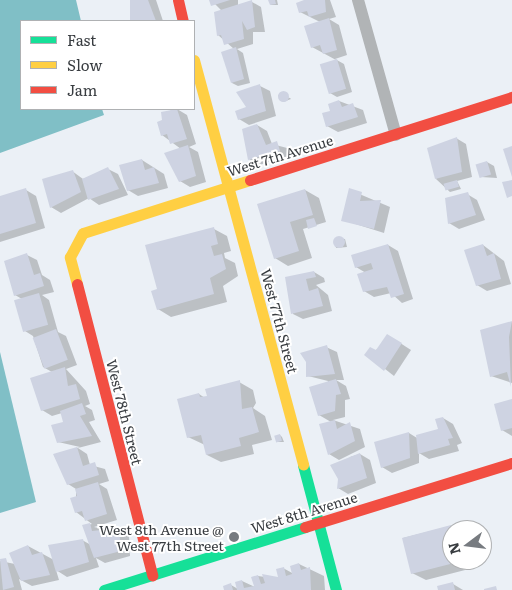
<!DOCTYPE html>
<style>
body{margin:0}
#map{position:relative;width:512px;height:590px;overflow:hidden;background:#ebf0f6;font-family:Literata,serif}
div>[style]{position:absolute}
.water>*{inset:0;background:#80bfc6}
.shadow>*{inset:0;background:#0003}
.building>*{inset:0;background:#ced3e2;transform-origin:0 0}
.round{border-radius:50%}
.street>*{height:12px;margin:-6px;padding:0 6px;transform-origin:6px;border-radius:6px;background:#b1b4b6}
.fast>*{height:11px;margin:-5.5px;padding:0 5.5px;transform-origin:5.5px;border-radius:5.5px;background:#16e098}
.slow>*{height:11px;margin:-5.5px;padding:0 5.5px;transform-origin:5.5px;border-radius:5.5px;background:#ffcf43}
.jam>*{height:11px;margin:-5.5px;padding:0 5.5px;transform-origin:5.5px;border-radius:5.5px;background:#f24e42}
.dots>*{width:14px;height:14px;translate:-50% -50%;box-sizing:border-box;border:2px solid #fff;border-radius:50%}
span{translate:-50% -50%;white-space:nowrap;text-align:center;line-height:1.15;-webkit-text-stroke:4px #fff;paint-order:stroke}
.street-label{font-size:14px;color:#383c40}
.poi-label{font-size:14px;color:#383c40}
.right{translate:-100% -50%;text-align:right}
.legend{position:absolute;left:20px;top:20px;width:175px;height:90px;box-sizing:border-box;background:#fff;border:1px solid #afb1b3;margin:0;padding:6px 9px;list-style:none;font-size:15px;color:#383c40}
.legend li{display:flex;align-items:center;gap:10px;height:25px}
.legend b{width:25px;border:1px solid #afb1b3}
.north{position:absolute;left:442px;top:520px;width:50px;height:50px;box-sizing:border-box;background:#fff;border:1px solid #afb1b3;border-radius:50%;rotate:255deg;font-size:14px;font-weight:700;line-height:20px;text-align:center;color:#383c40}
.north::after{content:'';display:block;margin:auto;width:18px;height:22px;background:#777b80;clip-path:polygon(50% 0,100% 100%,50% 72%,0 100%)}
</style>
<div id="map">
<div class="water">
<i style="clip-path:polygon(0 0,76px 0,81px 21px,21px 21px,21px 109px,102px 109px,104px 115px,0 153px)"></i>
<i style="clip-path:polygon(0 352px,36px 502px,0 513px)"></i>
</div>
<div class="shadow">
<i style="clip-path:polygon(131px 0,156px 0,163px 21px,132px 21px)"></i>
<i style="clip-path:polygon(211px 0,238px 0,238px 6px,252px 2px,261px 7px,265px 32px,253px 32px,253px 44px,237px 49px,243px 53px,250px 83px,238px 86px,232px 83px,234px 49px,218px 35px,222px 11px)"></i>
<i style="clip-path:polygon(270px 0,277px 0,278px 5px,271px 5px)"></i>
<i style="clip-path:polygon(305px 0,330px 0,336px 17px,329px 19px,339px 25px,347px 55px,335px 59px,344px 64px,352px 92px,337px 97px,330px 93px,336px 60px,312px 47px,320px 22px,300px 12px)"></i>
<i style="clip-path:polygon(260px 86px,270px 91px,276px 116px,249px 125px,239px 119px)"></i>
<i style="clip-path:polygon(278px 95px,290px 98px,291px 99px,283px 102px)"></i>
<i style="clip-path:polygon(339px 101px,363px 110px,367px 123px,338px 132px,327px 126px)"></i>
<i style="clip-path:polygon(177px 109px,187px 115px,196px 144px,189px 147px,198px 152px,206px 182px,190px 187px,180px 181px,181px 149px,162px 135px,162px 113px)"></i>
<i style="clip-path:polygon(257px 125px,267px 131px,272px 144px,287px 148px,289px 156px,259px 165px,249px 159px)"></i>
<i style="clip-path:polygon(456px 138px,466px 144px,472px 177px,457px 181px,461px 189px,450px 192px,436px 179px)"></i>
<i style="clip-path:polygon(142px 160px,164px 174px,168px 188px,138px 196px,128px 190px)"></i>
<i style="clip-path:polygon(487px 162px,494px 166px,497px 178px,481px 177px)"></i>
<i style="clip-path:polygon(108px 169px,118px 174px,128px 195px,99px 205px,89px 198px,61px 213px,51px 207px,72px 171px,83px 179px)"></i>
<i style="clip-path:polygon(26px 190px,36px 196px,45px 228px,0 242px,0 197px)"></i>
<i style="clip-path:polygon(305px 190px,319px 198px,326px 222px,303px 229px,312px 258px,288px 266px,275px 258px,258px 205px)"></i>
<i style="clip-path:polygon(350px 190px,390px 207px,384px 233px,343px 220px)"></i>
<i style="clip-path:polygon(467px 194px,477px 200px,485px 220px,459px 229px,449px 223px)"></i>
<i style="clip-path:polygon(214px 229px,227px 236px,231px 251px,224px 253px,225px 258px,235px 263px,238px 276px,223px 286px,227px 302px,171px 317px,158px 309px,159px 290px)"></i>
<i style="clip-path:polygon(335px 238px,345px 239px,347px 247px,336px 248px)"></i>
<i style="clip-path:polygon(388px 245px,398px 251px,413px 299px,402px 303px,391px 293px,374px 297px,364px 291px,366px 273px,356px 267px)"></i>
<i style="clip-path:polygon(483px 245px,504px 261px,511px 284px,487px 291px,477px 285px)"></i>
<i style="clip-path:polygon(27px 255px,37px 260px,42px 275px,50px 280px,54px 292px,42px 295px,49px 300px,58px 332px,66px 336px,77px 365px,66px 369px,86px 391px,90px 404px,85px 406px,92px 410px,95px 420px,89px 422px,101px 442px,78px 448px,87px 454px,90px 465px,105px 469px,109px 481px,99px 484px,107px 489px,117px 520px,94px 527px,129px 535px,130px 556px,105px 563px,96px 558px,99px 567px,67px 577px,56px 570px,59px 580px,32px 586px,19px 579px,22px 590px,0 590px,0 561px,15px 564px,28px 546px,54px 560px,82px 540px,91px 545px,83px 526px,92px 524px,76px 512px,76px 489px,68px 484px,54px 455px,80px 447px,58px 442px,65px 422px,62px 413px,52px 416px,42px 410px,52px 372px,43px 367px,33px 336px,25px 331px,22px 299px,15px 295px)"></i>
<i style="clip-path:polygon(314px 272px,324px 278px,325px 282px,316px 285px,328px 295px,332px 311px,303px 319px,293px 314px,286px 278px)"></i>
<i style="clip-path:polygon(512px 322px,512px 383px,491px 376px,481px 331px)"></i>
<i style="clip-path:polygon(397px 341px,411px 350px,394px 376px,366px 354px)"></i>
<i style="clip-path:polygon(326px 347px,337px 352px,344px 380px,336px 380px,346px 386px,350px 399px,345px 400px,345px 417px,333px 420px,360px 429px,365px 447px,339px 460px,329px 454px,331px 422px,319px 415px,328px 381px,308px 376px)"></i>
<i style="clip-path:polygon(239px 382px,253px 390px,256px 403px,253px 408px,265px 416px,272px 440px,252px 445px,254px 454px,221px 462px,207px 455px,205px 445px,188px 437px,199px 394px,205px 398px)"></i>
<i style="clip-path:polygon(512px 403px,512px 436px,502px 430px)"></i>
<i style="clip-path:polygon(443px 418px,453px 424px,462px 443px,457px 445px,459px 451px,429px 459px,419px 453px,419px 463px,392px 473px,382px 467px,375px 443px,409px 433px,417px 438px,439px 430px)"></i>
<i style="clip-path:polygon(280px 435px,282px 437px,284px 442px,277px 442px)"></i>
<i style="clip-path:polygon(360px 454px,370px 460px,376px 483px,348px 494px,338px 488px,350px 457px)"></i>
<i style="clip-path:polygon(451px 526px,457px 530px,452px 530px,452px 560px,471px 560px,473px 568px,426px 580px,412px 573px,403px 538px)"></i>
<i style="clip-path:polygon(299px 564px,324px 576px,325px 590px,225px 590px,231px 585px,238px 589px,242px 581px,255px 587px,258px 576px,280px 579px,283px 568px,294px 574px)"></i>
<i style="clip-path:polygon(453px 584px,463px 590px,439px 590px)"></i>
</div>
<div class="building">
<i style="clip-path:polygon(130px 0,148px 0,156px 21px,130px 21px)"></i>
<i style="clip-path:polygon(209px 0,230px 0,211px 6px)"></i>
<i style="clip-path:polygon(252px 0,255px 27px,247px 30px,242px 21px,244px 39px,224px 45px,221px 35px,217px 36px,214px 12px)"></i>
<i style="clip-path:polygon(268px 0,275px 0,276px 4px,270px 5px)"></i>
<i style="clip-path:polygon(304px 0,325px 0,326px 12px,309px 17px,307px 11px,299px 13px,296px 3px)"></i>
<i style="clip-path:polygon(329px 18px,337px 50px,323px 54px,320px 45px,311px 48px,304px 26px)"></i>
<i style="clip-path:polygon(236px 47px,244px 79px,231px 83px,221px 52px)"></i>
<i style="left:337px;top:59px;width:31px;height:18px;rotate:73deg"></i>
<i style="clip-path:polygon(260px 84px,266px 111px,238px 120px,235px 111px,246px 107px,236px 92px)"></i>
<i class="round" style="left:277.5px;top:90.5px;width:11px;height:11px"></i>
<i style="clip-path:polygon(339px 100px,342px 107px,353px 103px,358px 117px,326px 127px,322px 113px,330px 111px,328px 104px)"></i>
<i style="clip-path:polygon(177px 109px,187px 139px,170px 144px,167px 134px,161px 136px,157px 122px,162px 120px,161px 112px)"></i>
<i style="clip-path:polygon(257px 124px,266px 145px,277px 141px,280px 151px,248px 160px,242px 129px)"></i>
<i style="clip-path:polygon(457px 137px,462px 172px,435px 179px,427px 148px)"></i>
<i style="clip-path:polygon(188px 145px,196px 176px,179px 182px,164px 153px)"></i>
<i style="clip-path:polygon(512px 146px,512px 177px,503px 149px)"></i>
<i style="clip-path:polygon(142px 159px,145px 170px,154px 167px,159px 183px,127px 191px,119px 165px)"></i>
<i style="left:487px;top:161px;width:14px;height:12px;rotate:73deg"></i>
<i style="clip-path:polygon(108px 167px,119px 189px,88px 200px,82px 179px)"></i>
<i style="clip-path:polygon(73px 170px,81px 192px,50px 208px,42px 179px)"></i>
<i style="left:457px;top:180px;width:7px;height:14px;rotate:74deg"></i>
<i style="clip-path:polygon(512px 180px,512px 196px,507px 198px,502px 182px)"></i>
<i style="clip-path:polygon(26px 188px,36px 223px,0 234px,0 196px)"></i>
<i style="clip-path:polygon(349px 188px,362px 192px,360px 201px,381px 200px,374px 229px,341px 221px)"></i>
<i style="clip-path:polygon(305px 189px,313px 215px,290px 222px,299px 251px,274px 259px,257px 204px)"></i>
<i style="clip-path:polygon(468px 192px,476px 215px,448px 224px,445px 198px)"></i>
<i style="clip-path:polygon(314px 218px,317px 226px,308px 229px,306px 220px)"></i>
<i style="clip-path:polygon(214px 227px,218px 244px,211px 246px,214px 256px,222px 254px,226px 269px,210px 278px,214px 294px,157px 310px,151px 291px,157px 289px,145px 245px)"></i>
<i class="round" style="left:333px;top:236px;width:12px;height:12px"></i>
<i style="clip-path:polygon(388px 244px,404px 294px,391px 298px,387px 287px,363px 292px,357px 274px,373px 269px,371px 263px,355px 268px,351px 255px)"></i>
<i style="clip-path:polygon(483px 244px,487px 256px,494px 253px,501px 279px,476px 286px,464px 250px)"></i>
<i style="clip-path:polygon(27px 253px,34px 275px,40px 273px,44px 286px,14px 296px,4px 261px)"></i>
<i style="clip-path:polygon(314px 271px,316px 277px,306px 279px,309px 291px,318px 288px,323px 306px,291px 314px,285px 277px)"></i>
<i style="left:39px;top:293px;width:33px;height:26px;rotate:74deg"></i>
<i style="clip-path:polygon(512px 321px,509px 337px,511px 387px,507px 372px,490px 377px,480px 330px)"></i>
<i style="left:56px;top:329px;width:33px;height:25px;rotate:69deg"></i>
<i style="clip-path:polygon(387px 334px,402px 343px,384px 371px,364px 355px,370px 347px,376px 350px)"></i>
<i style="clip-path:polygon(327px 345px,335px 374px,306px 377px,306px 362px,300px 353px)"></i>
<i style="clip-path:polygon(65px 367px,68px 386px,76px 384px,80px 399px,41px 411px,30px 378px)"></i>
<i style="clip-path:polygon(336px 379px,341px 394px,336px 395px,335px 411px,318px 416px,309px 387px)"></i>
<i style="clip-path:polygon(240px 380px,242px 409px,252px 407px,259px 432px,239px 438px,241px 446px,206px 455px,201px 435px,187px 438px,177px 399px,199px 393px,200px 397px,207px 396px,205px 389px)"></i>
<i style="clip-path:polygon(512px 399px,512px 428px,501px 431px,494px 404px)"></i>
<i style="clip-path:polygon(82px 403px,86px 414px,80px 416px,92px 436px,57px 443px,51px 425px,63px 422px,60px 411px)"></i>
<i style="clip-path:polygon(443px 417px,453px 438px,448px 439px,450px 445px,418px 454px,416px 435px,438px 429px,435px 419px)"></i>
<i style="clip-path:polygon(335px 420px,337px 429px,350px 422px,355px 441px,328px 455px,319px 424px)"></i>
<i style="clip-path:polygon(409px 432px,410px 458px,381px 468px,374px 442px)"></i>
<i style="left:280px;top:434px;width:7px;height:6px;rotate:74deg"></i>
<i style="clip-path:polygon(77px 447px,83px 466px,95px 462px,99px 475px,67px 485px,53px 454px)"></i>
<i style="clip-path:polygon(360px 453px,367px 478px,337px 489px,338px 479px,330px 465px)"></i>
<i style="clip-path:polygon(98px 482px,107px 514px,85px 521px,82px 511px,75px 513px,70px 498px,77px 496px,75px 489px)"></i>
<i style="clip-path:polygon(90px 523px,92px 531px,119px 528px,121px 551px,94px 558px,82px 525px)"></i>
<i style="clip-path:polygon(451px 525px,452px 560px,462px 561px,411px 574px,402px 538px)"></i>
<i style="clip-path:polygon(83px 539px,89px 562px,56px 572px,48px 545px)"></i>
<i style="clip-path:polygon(28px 545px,32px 555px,42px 552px,50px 575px,21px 581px,9px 553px)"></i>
<i style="clip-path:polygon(6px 558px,14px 587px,3px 590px,0 559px)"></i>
<i style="clip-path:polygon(299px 563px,301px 570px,310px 567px,311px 590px,237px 590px,235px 582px,242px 580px,244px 588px,254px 586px,251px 577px,258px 575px,261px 584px,265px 583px,262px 574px,278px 577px,276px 569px,284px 567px,286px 576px,292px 574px,290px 566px)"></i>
<i style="clip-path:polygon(453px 582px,455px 590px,438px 590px,437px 586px)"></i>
<i style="clip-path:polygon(231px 583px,233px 590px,224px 590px,223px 586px)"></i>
<i style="clip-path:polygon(496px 586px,497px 590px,484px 590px,484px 589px)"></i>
</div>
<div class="street">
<i style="left:358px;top:0;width:140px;rotate:74.3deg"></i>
</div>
<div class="fast">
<i style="left:303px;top:465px;width:129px;rotate:75.2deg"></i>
<i style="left:104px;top:590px;width:211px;rotate:-17.4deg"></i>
</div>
<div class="slow">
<i style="left:194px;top:60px;width:419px;rotate:74.9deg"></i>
<i style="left:77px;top:284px;width:28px;rotate:-105deg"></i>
<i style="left:70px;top:257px;width:27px;rotate:-62deg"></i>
<i style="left:83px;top:233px;width:175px;rotate:-17.6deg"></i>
</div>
<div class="jam">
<i style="left:178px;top:0;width:22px;rotate:77deg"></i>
<i style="left:250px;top:180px;width:275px;rotate:-17.6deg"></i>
<i style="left:77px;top:284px;width:301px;rotate:75.5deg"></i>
<i style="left:305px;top:527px;width:217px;rotate:-17.2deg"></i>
</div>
<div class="dots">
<i style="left:234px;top:537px;background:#777b80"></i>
</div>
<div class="street-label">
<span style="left:280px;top:155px;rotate:-17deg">West 7th Avenue</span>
<span style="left:280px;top:321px;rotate:75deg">West 77th Street</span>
<span style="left:125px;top:412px;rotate:76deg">West 78th Street</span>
<span style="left:304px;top:512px;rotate:-17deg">West 8th Avenue</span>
</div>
<div class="poi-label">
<span class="right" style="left:224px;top:537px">West 8th Avenue @<br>West 77th Street</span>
</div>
<ul class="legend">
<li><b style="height:6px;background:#16e098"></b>Fast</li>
<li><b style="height:6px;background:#ffcf43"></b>Slow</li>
<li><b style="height:6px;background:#f24e42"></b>Jam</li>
</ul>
<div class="north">N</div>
</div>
